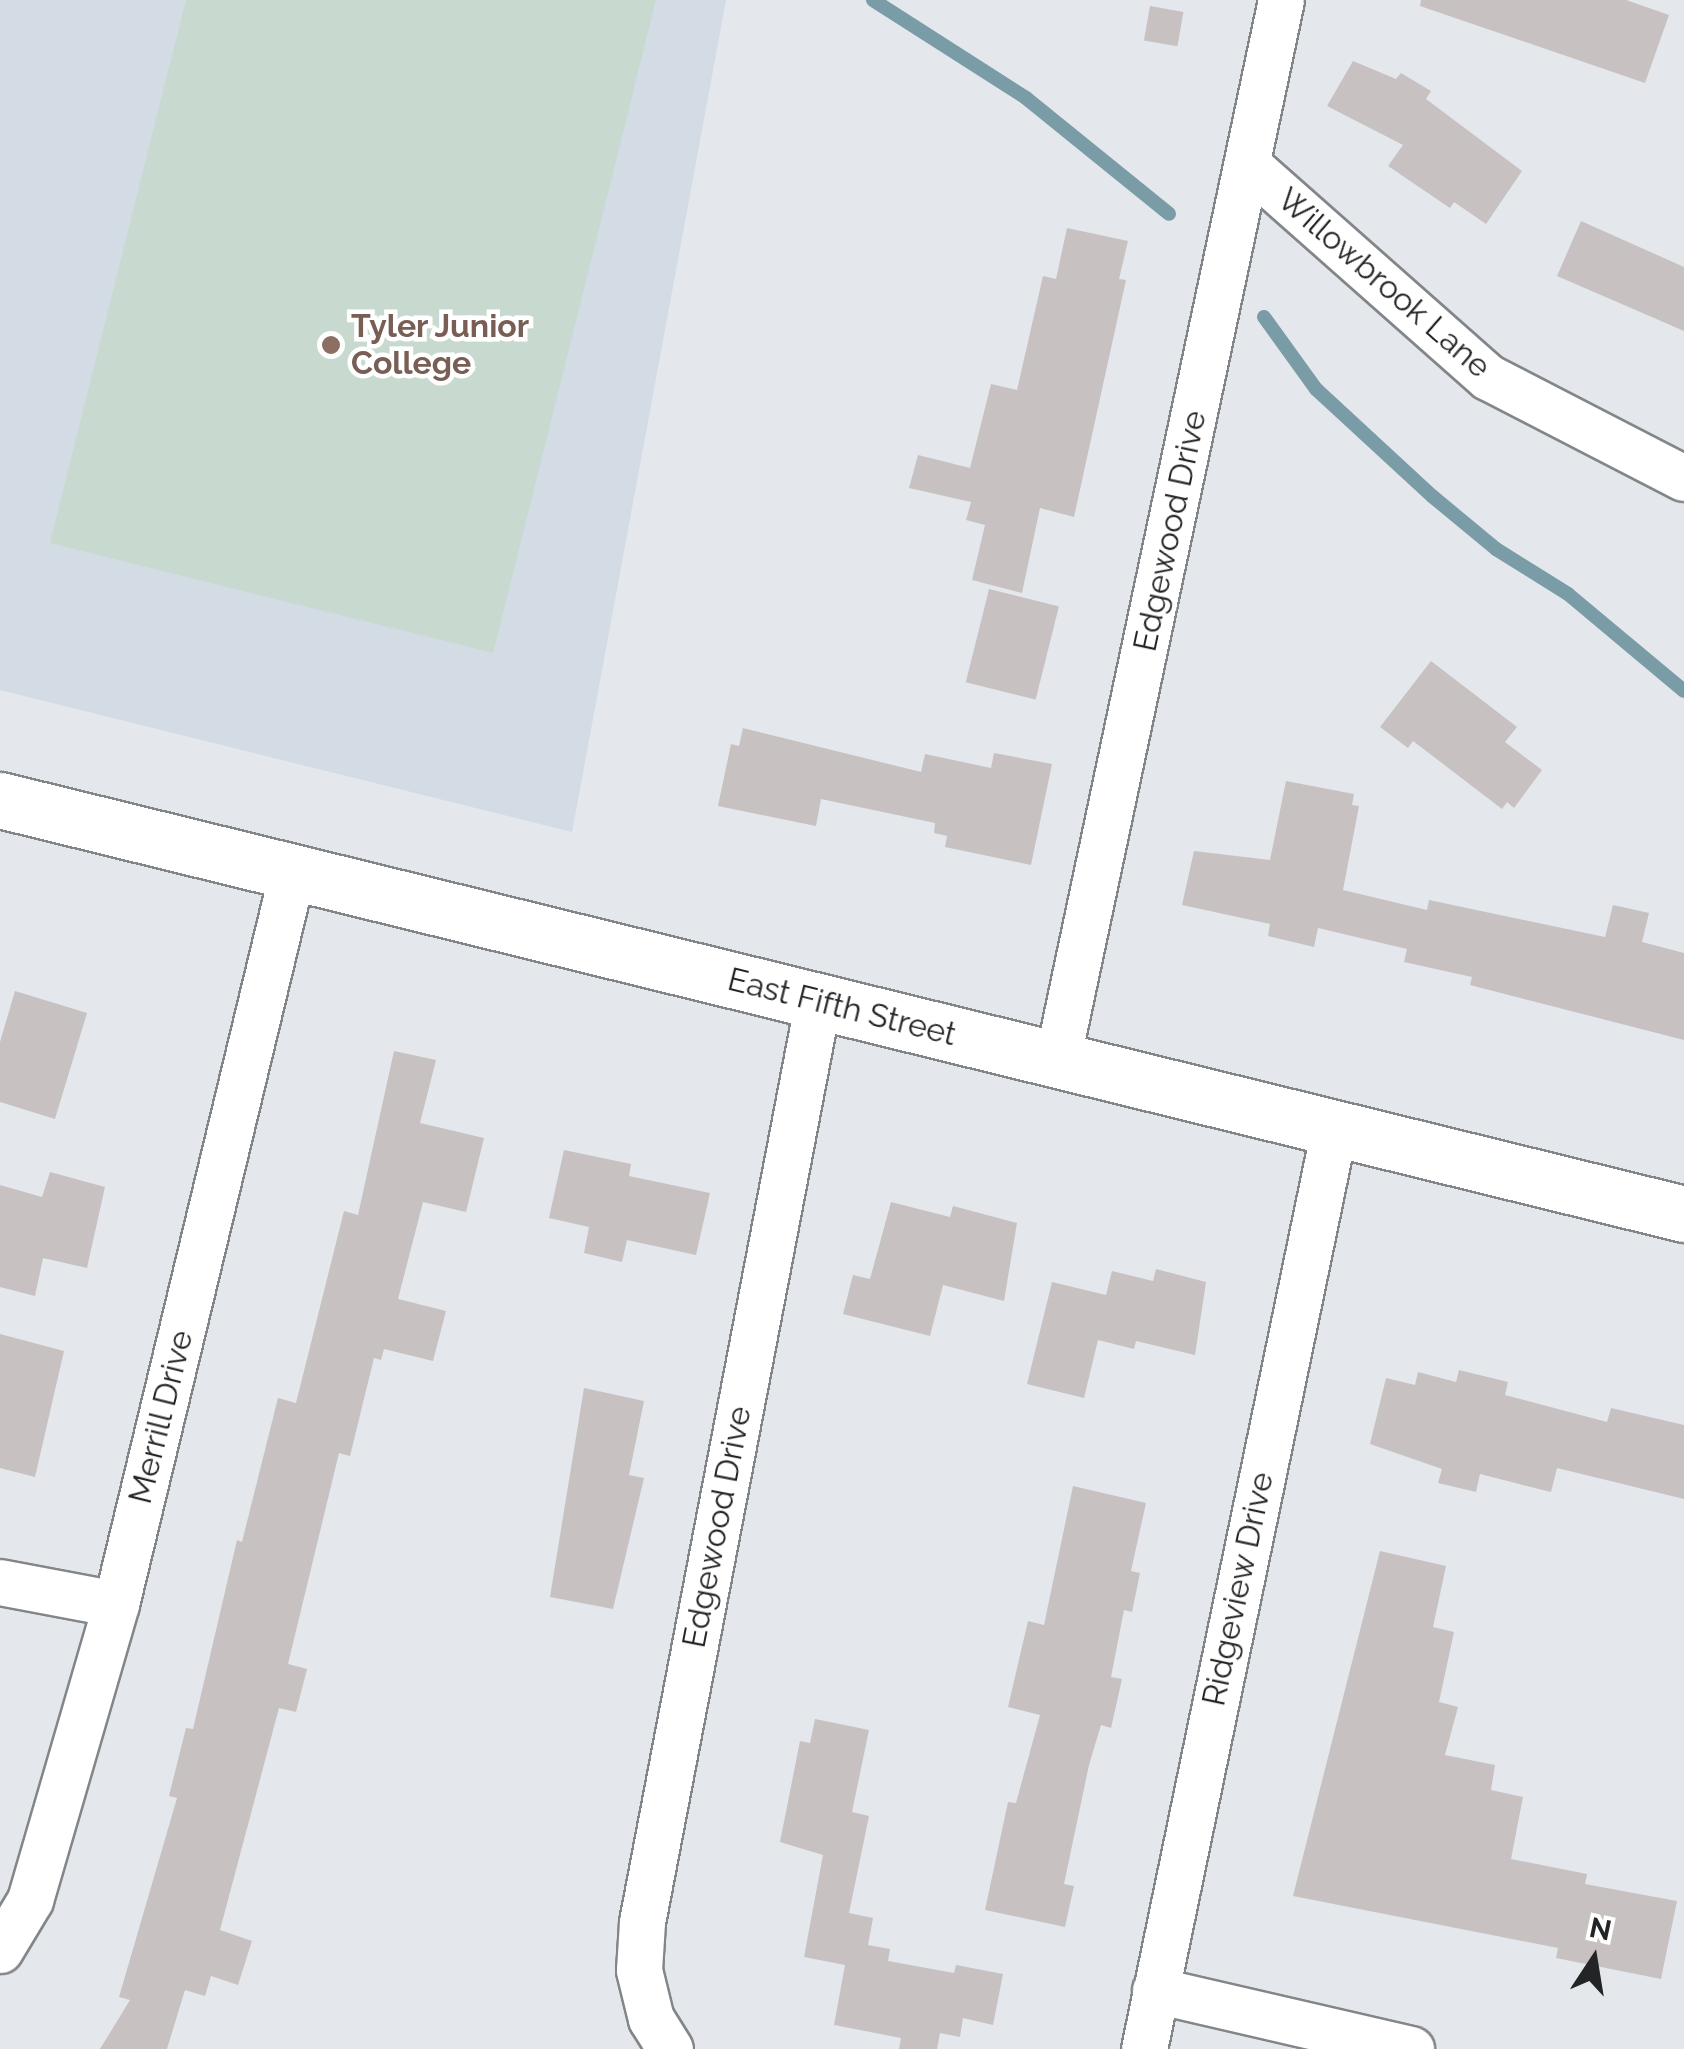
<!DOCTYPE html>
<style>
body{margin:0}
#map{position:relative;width:1684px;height:2049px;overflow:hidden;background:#e4e7eb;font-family:Raleway,sans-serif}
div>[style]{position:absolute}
.built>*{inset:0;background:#d3dbe5}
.green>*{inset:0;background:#c8dacf}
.stream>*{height:14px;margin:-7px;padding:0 7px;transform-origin:7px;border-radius:7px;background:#7a9ca6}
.building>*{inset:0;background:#c7c2c1;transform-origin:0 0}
.roads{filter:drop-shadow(2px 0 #838689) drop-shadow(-2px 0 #838689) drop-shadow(0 2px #838689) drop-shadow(0 -2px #838689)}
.minor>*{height:45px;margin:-22.5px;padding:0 22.5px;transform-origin:22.5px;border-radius:22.5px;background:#fff}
.primary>*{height:55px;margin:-27.5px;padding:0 27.5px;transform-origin:27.5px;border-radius:27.5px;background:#fff}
.dots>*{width:28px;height:28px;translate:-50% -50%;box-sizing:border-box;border:5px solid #fff;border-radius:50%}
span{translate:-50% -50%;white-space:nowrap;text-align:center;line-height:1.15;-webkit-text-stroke:9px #fff;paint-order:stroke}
.street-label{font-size:32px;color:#232426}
.education-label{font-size:32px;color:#785e54;font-weight:700}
.left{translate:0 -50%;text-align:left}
.north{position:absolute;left:1544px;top:1909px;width:100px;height:100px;-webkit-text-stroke:8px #fff;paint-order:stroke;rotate:12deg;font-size:28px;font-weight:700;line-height:40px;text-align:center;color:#232426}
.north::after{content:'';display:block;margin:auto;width:35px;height:45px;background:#232426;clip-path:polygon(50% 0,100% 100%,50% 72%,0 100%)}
</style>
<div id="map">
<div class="built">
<i style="clip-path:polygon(0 0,726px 0,572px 832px,0 690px)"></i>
</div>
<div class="green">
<i style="clip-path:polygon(186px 0,656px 0,493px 653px,50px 543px)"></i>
</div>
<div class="stream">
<i style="left:873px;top:0;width:182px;rotate:32.6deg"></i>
<i style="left:1026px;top:98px;width:184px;rotate:39deg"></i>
<i style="left:1264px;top:317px;width:89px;rotate:54.2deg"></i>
<i style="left:1316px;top:389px;width:158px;rotate:42.7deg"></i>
<i style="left:1432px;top:496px;width:83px;rotate:39.6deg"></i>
<i style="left:1496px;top:549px;width:85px;rotate:32deg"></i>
<i style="left:1568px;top:594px;width:151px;rotate:39.9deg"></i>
</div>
<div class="building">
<i style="clip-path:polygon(1421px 0,1626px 0,1669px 15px,1645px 83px,1420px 6px)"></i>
<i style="left:1150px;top:6px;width:34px;height:35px;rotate:10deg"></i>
<i style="clip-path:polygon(1353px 61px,1396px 79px,1401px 73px,1431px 91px,1426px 99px,1522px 171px,1486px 224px,1454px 202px,1450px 208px,1388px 166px,1403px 145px,1327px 106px)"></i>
<i style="clip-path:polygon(1581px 221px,1684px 267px,1684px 331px,1557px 276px)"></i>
<i style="clip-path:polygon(1067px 228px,1128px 241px,1119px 279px,1126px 280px,1074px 517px,1040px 508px,1022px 593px,972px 580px,985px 525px,966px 520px,971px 502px,909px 488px,918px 455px,970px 468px,991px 384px,1017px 390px,1043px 276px,1056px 279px)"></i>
<i style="left:989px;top:589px;width:72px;height:96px;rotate:14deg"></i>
<i style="clip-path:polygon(1431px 661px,1517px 727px,1505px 742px,1542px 770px,1514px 808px,1507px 802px,1502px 809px,1413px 741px,1408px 748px,1380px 727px)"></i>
<i style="clip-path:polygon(743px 728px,921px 772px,925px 754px,991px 768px,994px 753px,1052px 764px,1031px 865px,945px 847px,947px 836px,934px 833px,935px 823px,821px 799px,816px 826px,718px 806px,731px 744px,739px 746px)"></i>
<i style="clip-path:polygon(1286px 781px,1354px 794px,1352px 805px,1359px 806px,1343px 890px,1427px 910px,1429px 900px,1605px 937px,1613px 905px,1649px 913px,1642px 942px,1684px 953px,1684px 1040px,1470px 985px,1472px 977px,1404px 962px,1407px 949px,1318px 928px,1314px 947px,1268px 936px,1270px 924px,1182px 905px,1194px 851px,1270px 860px)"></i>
<i style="clip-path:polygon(15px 991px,87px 1013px,55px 1119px,0 1102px,0 1042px)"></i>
<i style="clip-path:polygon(394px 1051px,436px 1060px,420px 1123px,484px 1138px,466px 1212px,423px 1202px,398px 1299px,446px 1311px,433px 1361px,384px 1349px,381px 1360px,374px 1358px,350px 1456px,339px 1453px,288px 1664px,307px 1669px,296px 1712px,279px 1708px,220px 1930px,252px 1941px,238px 1985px,211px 1976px,205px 1996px,185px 1990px,167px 2049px,100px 2049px,130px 2000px,119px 1997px,177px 1798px,169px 1796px,186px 1728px,193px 1729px,237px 1540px,242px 1542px,278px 1398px,296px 1403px,344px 1211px,358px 1215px)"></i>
<i style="clip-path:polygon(564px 1150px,631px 1164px,629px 1176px,710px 1193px,696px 1255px,627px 1240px,622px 1262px,584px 1253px,589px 1227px,549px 1218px)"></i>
<i style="clip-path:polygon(50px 1172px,105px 1187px,87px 1268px,43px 1258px,35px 1296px,0 1287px,0 1185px,42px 1197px)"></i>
<i style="clip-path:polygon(891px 1202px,950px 1217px,953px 1206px,1017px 1223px,1004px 1301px,943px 1285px,930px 1336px,843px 1314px,853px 1275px,870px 1279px)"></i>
<i style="clip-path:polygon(1156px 1269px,1206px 1282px,1195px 1355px,1136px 1341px,1134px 1349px,1098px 1340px,1084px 1398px,1027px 1384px,1052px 1282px,1106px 1295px,1112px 1271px,1153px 1281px)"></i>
<i style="clip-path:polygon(0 1334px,64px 1351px,35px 1477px,0 1468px)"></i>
<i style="clip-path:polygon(1459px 1370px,1508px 1382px,1505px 1395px,1607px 1422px,1611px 1408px,1684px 1425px,1684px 1499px,1557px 1468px,1551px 1492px,1480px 1474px,1476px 1492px,1438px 1483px,1442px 1469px,1370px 1444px,1386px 1378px,1415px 1385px,1418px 1372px,1456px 1382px)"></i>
<i style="clip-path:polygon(584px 1388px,644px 1401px,629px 1475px,644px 1478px,613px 1609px,550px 1597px)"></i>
<i style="clip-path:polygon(1073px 1486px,1146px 1503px,1131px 1571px,1140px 1573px,1132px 1612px,1124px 1610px,1111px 1677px,1122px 1679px,1111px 1728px,1101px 1725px,1089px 1765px,1064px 1884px,1074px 1886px,1065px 1927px,985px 1910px,1008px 1802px,1016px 1803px,1040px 1715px,1008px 1707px,1028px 1621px,1044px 1625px)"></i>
<i style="clip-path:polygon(1380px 1551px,1446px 1566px,1433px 1627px,1454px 1632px,1439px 1702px,1458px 1707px,1445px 1755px,1495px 1765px,1491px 1790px,1523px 1797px,1511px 1859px,1587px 1874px,1585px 1884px,1677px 1901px,1661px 1979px,1556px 1958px,1558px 1948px,1293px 1896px)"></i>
<i style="clip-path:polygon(815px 1719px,869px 1730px,852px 1812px,869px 1816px,849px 1913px,873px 1918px,868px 1945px,890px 1949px,888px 1961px,954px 1973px,956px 1965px,1003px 1974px,993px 2025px,963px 2018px,960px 2037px,940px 2033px,937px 2049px,899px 2049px,901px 2038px,834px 2025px,845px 1965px,804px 1957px,823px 1855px,780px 1842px,800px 1741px,810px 1743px)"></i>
</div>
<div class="roads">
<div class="minor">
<i style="left:1248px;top:165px;width:320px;rotate:41.5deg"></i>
<i style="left:1488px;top:377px;width:220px;rotate:27.3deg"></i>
<i style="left:1057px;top:1061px;width:1084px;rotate:-78.08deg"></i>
<i style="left:0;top:1582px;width:118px;rotate:10.7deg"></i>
<i style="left:0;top:1950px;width:58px;rotate:-59deg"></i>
<i style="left:30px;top:1900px;width:308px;rotate:-73.8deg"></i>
<i style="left:116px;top:1604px;width:752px;rotate:-76.46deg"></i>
<i style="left:1155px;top:1990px;width:263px;rotate:13deg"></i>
<i style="left:670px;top:2049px;width:36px;rotate:-122deg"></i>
<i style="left:651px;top:2019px;width:50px;rotate:-103.8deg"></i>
<i style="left:639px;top:1970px;width:48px;rotate:-86.4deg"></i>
<i style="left:642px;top:1922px;width:939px;rotate:-79.19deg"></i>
<i style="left:1144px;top:2049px;width:939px;rotate:-78.33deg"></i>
</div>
<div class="primary">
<i style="left:0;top:800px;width:1734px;rotate:13.81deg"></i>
</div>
</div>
<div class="dots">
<i style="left:331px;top:345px;background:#8d6e63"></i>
</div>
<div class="street-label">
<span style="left:1384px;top:283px;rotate:41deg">Willowbrook Lane</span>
<span style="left:1170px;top:531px;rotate:-78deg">Edgewood Drive</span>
<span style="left:842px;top:1007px;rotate:14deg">East Fifth Street</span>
<span style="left:161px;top:1417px;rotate:-76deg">Merrill Drive</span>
<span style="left:717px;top:1527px;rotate:-79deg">Edgewood Drive</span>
<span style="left:1238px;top:1589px;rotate:-78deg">Ridgeview Drive</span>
</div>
<div class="education-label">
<span class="left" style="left:351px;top:345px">Tyler Junior<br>College</span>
</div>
<div class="north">N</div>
</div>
